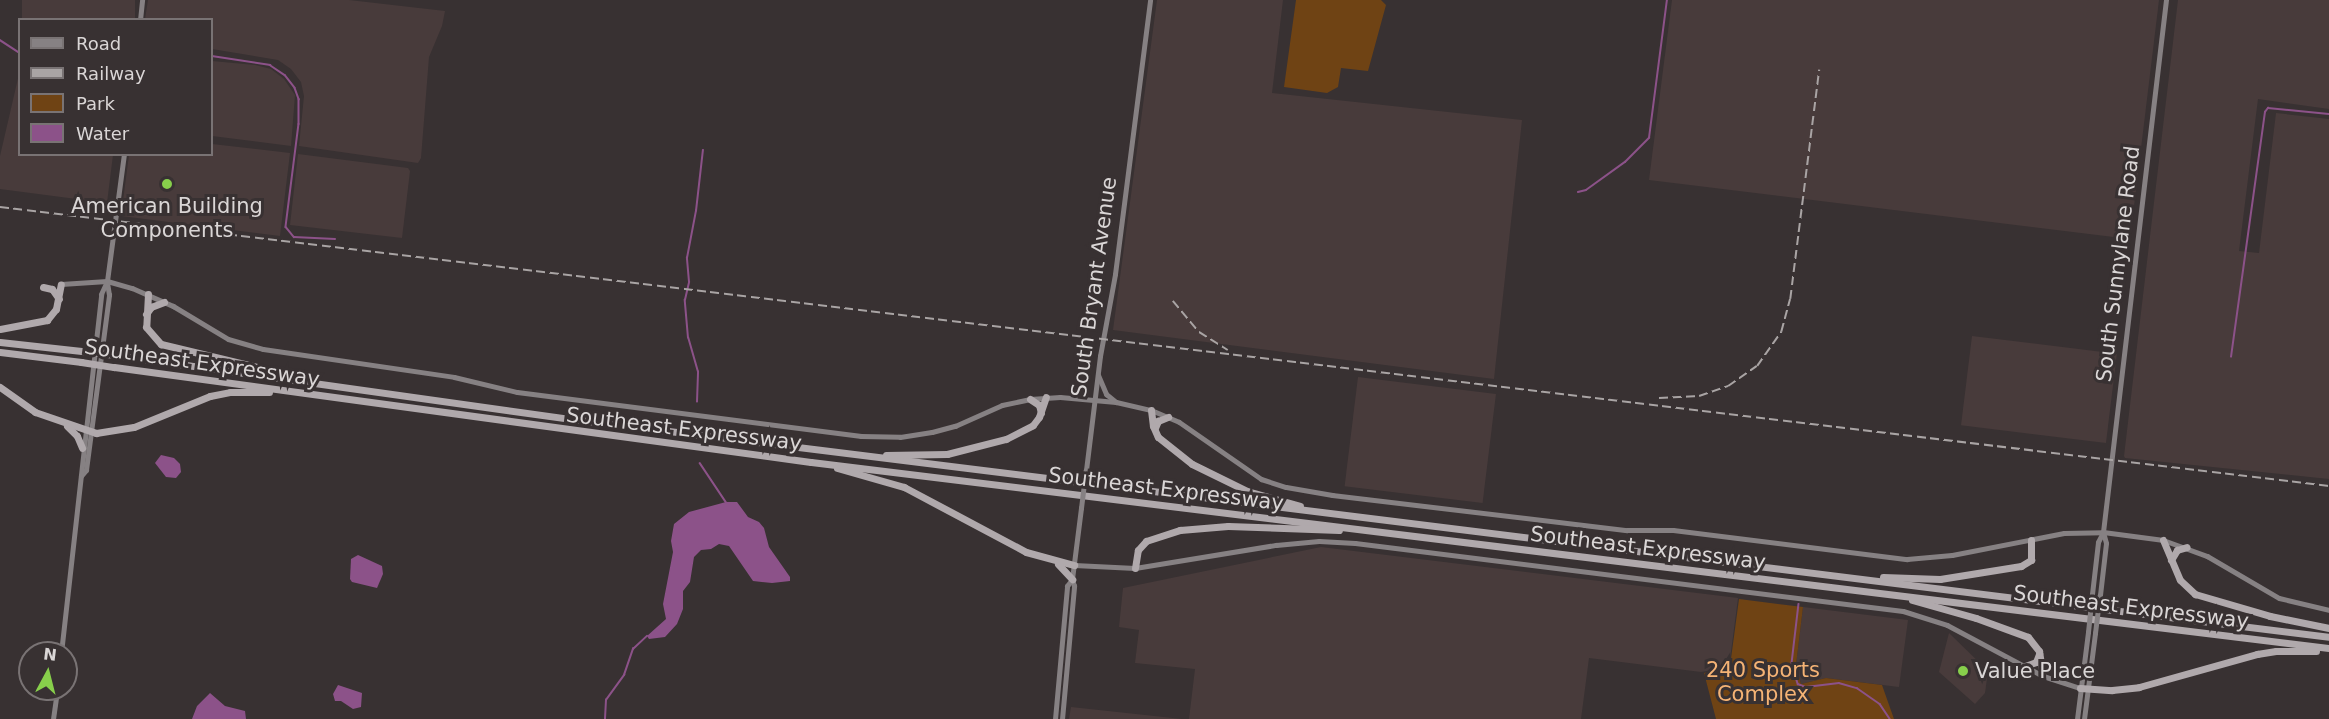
<!DOCTYPE html>
<style>
body{margin:0}
#map{position:relative;width:2329px;height:719px;overflow:hidden;background:#383132;font-family:"DejaVu Sans",sans-serif}
div>[style]{position:absolute}
.built>*{inset:0;background:#483b3b;transform-origin:0 0}
.green>*{inset:0;background:#6f4314}
.water>*{inset:0;background:#8c5289}
.stream>*{height:1.5px;margin:-0.75px;padding:0 0.75px;transform-origin:0.75px;border-radius:0.75px;background:#8c5289}
.secondary>*{height:5px;margin:-2.5px;padding:0 2.5px;transform-origin:2.5px;border-radius:2.5px;background:#868183}
.highway>*{height:7px;margin:-3.5px;padding:0 3.5px;transform-origin:3.5px;border-radius:3.5px;background:#b0a9ac}
.rail>*{height:1.5px;margin-top:-0.75px;transform-origin:0;background:repeating-linear-gradient(90deg,#a9a4a4 0 9px,transparent 0 13.5px)}
.secondary-bridge>*{height:5px;margin:-2.5px;padding:0 2.5px;transform-origin:2.5px;border-radius:2.5px;background:#868183}
.highway-bridge>*{height:7px;margin:-3.5px;padding:0 3.5px;transform-origin:3.5px;border-radius:3.5px;background:#b0a9ac}
.dots>*{width:16px;height:16px;translate:-50% -50%;box-sizing:border-box;border:3px solid #383132;border-radius:50%}
span{translate:-50% -50%;white-space:nowrap;text-align:center;line-height:1.15;-webkit-text-stroke:6px #383132;paint-order:stroke}
.poi-label{font-size:21px;color:#dad6d6}
.left{translate:0 -50%;text-align:left}
.street-label{font-size:21px;color:#dad6d6}
.park-label{font-size:21px;color:#f5b375}
.legend{position:absolute;left:18px;top:18px;width:195px;height:138px;box-sizing:border-box;background:#383132;border:2px solid #797374;margin:0;padding:8px 10px;list-style:none;font-size:18px;color:#dad6d6}
.legend li{display:flex;align-items:center;gap:12px;height:30px}
.legend b{width:30px;border:2px solid #797374}
.north{position:absolute;left:18px;top:641px;width:60px;height:60px;box-sizing:border-box;background:#383132;border:2px solid #797374;border-radius:50%;rotate:7deg;font-size:16px;font-weight:700;line-height:24px;text-align:center;color:#dad6d6}
.north::after{content:'';display:block;margin:auto;width:21px;height:27px;background:#87cf4b;clip-path:polygon(50% 0,100% 100%,50% 72%,0 100%)}
</style>
<div id="map">
<div class="built">
<i style="left:22px;top:0;width:113px;height:20px"></i>
<i style="clip-path:polygon(148px 0,349px 0,445px 11px,442px 26px,429px 57px,421px 158px,418px 163px,299px 146px,304px 96px,301px 82px,291px 69px,278px 60px,212px 49px,212px 20px,145px 19px)"></i>
<i style="clip-path:polygon(1157px 0,1283px 0,1272px 93px,1522px 120px,1494px 379px,1113px 330px)"></i>
<i style="clip-path:polygon(1672px 0,2159px 0,2130px 239px,1649px 180px)"></i>
<i style="clip-path:polygon(2178px 0,2329px 0,2329px 109px,2258px 99px,2239px 251px,2259px 253px,2276px 113px,2329px 119px,2329px 479px,2125px 458px,2124px 456px)"></i>
<i style="clip-path:polygon(212px 61px,255px 65px,271px 69px,284px 79px,295px 95px,291px 146px,212px 136px)"></i>
<i style="clip-path:polygon(19px 74px,20px 154px,113px 155px,107px 203px,0 189px,0 156px)"></i>
<i style="clip-path:polygon(212px 144px,290px 153px,280px 236px,121px 216px,129px 155px,212px 154px)"></i>
<i style="clip-path:polygon(298px 154px,408px 168px,410px 171px,402px 238px,290px 225px)"></i>
<i style="left:1972px;top:336px;width:146px;height:90px;rotate:7deg"></i>
<i style="left:1358px;top:377px;width:139px;height:110px;rotate:7deg"></i>
<i style="clip-path:polygon(1321px 547px,1738px 598px,1729px 667px,1701px 672px,1589px 658px,1581px 719px,1189px 719px,1195px 669px,1135px 663px,1139px 630px,1119px 627px,1123px 588px)"></i>
<i style="clip-path:polygon(1803px 607px,1908px 620px,1899px 687px,1826px 678px,1801px 684px,1796px 665px)"></i>
<i style="clip-path:polygon(1949px 633px,1988px 671px,1985px 693px,1975px 704px,1939px 672px)"></i>
<i style="clip-path:polygon(1071px 707px,1182px 719px,1069px 719px)"></i>
</div>
<div class="green">
<i style="clip-path:polygon(1296px 0,1381px 0,1386px 5px,1368px 71px,1341px 68px,1338px 87px,1327px 93px,1284px 87px)"></i>
<i style="clip-path:polygon(1739px 599px,1803px 607px,1796px 665px,1801px 684px,1826px 678px,1882px 685px,1894px 719px,1716px 719px,1704px 673px,1730px 666px)"></i>
</div>
<div class="water">
<i style="clip-path:polygon(161px 455px,174px 458px,180px 464px,181px 472px,176px 478px,166px 477px,155px 463px)"></i>
<i style="clip-path:polygon(726px 502px,737px 502px,748px 517px,759px 522px,764px 528px,769px 547px,790px 577px,790px 581px,772px 583px,753px 581px,729px 546px,719px 544px,711px 549px,701px 550px,694px 557px,690px 582px,683px 591px,683px 609px,677px 624px,665px 637px,649px 639px,647px 636px,666px 619px,663px 604px,673px 552px,671px 541px,674px 524px,689px 512px)"></i>
<i style="clip-path:polygon(358px 555px,382px 566px,383px 574px,377px 588px,352px 582px,350px 579px,351px 559px)"></i>
<i style="clip-path:polygon(338px 685px,362px 693px,361px 707px,353px 709px,341px 701px,335px 701px,333px 694px)"></i>
<i style="clip-path:polygon(210px 693px,225px 706px,245px 711px,246px 719px,192px 719px,197px 706px)"></i>
</div>
<div class="stream">
<i style="left:0;top:40px;width:24px;rotate:33deg"></i>
<i style="left:212px;top:56px;width:59px;rotate:8.8deg"></i>
<i style="left:270px;top:65px;width:18px;rotate:34deg"></i>
<i style="left:285px;top:75px;width:16px;rotate:52deg"></i>
<i style="left:295px;top:88px;width:12px;rotate:70deg"></i>
<i style="left:299px;top:99px;width:25px;rotate:90deg"></i>
<i style="left:299px;top:124px;width:104px;rotate:97.2deg"></i>
<i style="left:286px;top:227px;width:13px;rotate:51deg"></i>
<i style="left:294px;top:237px;width:41px;rotate:2.8deg"></i>
<i style="left:1578px;top:192px;width:8px;rotate:-14deg"></i>
<i style="left:1586px;top:190px;width:48px;rotate:-35.7deg"></i>
<i style="left:1625px;top:162px;width:34px;rotate:-45deg"></i>
<i style="left:1649px;top:138px;width:139px;rotate:-82.6deg"></i>
<i style="left:2231px;top:357px;width:247px;rotate:-82.1deg"></i>
<i style="left:2265px;top:112px;width:5px;rotate:-53deg"></i>
<i style="left:2268px;top:108px;width:61px;rotate:5.6deg"></i>
<i style="left:697px;top:402px;width:30px;rotate:-88deg"></i>
<i style="left:698px;top:372px;width:35px;rotate:-106deg"></i>
<i style="left:688px;top:338px;width:38px;rotate:-95deg"></i>
<i style="left:685px;top:300px;width:18px;rotate:-77deg"></i>
<i style="left:689px;top:282px;width:24px;rotate:-95deg"></i>
<i style="left:687px;top:258px;width:48px;rotate:-79.2deg"></i>
<i style="left:696px;top:211px;width:61px;rotate:-83.5deg"></i>
<i style="left:700px;top:463px;width:47px;rotate:56.3deg"></i>
<i style="left:1799px;top:604px;width:60px;rotate:96.7deg"></i>
<i style="left:1792px;top:664px;width:21px;rotate:73deg"></i>
<i style="left:1798px;top:684px;width:9px;rotate:21deg"></i>
<i style="left:1806px;top:687px;width:33px;rotate:-7deg"></i>
<i style="left:1839px;top:683px;width:19px;rotate:16deg"></i>
<i style="left:1857px;top:688px;width:28px;rotate:35deg"></i>
<i style="left:1880px;top:704px;width:18px;rotate:56deg"></i>
<i style="left:605px;top:719px;width:19px;rotate:-87deg"></i>
<i style="left:606px;top:700px;width:31px;rotate:-54deg"></i>
<i style="left:624px;top:675px;width:28px;rotate:-71deg"></i>
<i style="left:633px;top:649px;width:19px;rotate:-43deg"></i>
</div>
<div class="secondary">
<i style="left:140px;top:20px;width:20px;rotate:-84deg"></i>
<i style="left:61px;top:284px;width:46px;rotate:-3.7deg"></i>
<i style="left:107px;top:281px;width:26px;rotate:16deg"></i>
<i style="left:132px;top:288px;width:45px;rotate:23.7deg"></i>
<i style="left:173px;top:306px;width:64px;rotate:31deg"></i>
<i style="left:228px;top:339px;width:36px;rotate:16deg"></i>
<i style="left:263px;top:349px;width:193px;rotate:8.3deg"></i>
<i style="left:454px;top:377px;width:65px;rotate:13.4deg"></i>
<i style="left:517px;top:392px;width:347px;rotate:7.3deg"></i>
<i style="left:861px;top:436px;width:39px;rotate:1deg"></i>
<i style="left:900px;top:437px;width:32px;rotate:-9deg"></i>
<i style="left:932px;top:432px;width:24px;rotate:-15deg"></i>
<i style="left:955px;top:426px;width:51px;rotate:-24.1deg"></i>
<i style="left:1002px;top:405px;width:29px;rotate:-12deg"></i>
<i style="left:1030px;top:399px;width:30px;rotate:-4deg"></i>
<i style="left:1060px;top:397px;width:56px;rotate:5.1deg"></i>
<i style="left:1116px;top:402px;width:36px;rotate:13deg"></i>
<i style="left:1151px;top:410px;width:30px;rotate:23deg"></i>
<i style="left:1179px;top:422px;width:100px;rotate:34.8deg"></i>
<i style="left:1261px;top:479px;width:26px;rotate:18deg"></i>
<i style="left:1286px;top:487px;width:47px;rotate:9.9deg"></i>
<i style="left:1332px;top:495px;width:297px;rotate:6.8deg"></i>
<i style="left:1627px;top:530px;width:46px"></i>
<i style="left:1673px;top:530px;width:236px;rotate:7.1deg"></i>
<i style="left:1907px;top:559px;width:45px;rotate:-5.1deg"></i>
<i style="left:1952px;top:555px;width:114px;rotate:-11.1deg"></i>
<i style="left:2064px;top:533px;width:39px;rotate:-1deg"></i>
<i style="left:2103px;top:532px;width:61px;rotate:7.6deg"></i>
<i style="left:2163px;top:540px;width:47px;rotate:20deg"></i>
<i style="left:2207px;top:556px;width:83px;rotate:30.3deg"></i>
<i style="left:2279px;top:598px;width:51px;rotate:13.5deg"></i>
<i style="left:1098px;top:375px;width:21px;rotate:67deg"></i>
<i style="left:1106px;top:394px;width:13px;rotate:39deg"></i>
<i style="left:1086px;top:470px;width:115px;rotate:-83deg"></i>
<i style="left:1100px;top:356px;width:83px;rotate:-79.6deg"></i>
<i style="left:1115px;top:274px;width:276px;rotate:-82.7deg"></i>
<i style="left:81px;top:476px;width:8px;rotate:-50deg"></i>
<i style="left:86px;top:470px;width:177px;rotate:-82.5deg"></i>
<i style="left:109px;top:295px;width:12px;rotate:-99deg"></i>
<i style="left:1074px;top:565px;width:61px;rotate:2.8deg"></i>
<i style="left:1135px;top:568px;width:143px;rotate:-9.3deg"></i>
<i style="left:1276px;top:545px;width:43px;rotate:-5.3deg"></i>
<i style="left:1319px;top:541px;width:36px;rotate:3deg"></i>
<i style="left:1355px;top:543px;width:552px;rotate:7.07deg"></i>
<i style="left:1903px;top:611px;width:46px;rotate:17.7deg"></i>
<i style="left:1947px;top:625px;width:109px;rotate:28deg"></i>
<i style="left:2043px;top:676px;width:39px;rotate:18deg"></i>
<i style="left:2092px;top:594px;width:52px;rotate:-83.4deg"></i>
<i style="left:2098px;top:542px;width:11px;rotate:-63deg"></i>
<i style="left:2103px;top:532px;width:536px;rotate:-83.25deg"></i>
<i style="left:2100px;top:595px;width:52px;rotate:-83.4deg"></i>
<i style="left:2106px;top:543px;width:11px;rotate:-105deg"></i>
<i style="left:61px;top:653px;width:361px;rotate:-83.6deg"></i>
<i style="left:101px;top:294px;width:14px;rotate:-65deg"></i>
<i style="left:107px;top:281px;width:128px;rotate:-82.4deg"></i>
<i style="left:53px;top:719px;width:30px;rotate:-82deg"></i>
<i style="left:1055px;top:719px;width:134px;rotate:-84.8deg"></i>
<i style="left:1067px;top:586px;width:9px;rotate:-54deg"></i>
<i style="left:1062px;top:719px;width:134px;rotate:-84.8deg"></i>
<i style="left:1074px;top:586px;width:7px;rotate:-106deg"></i>
<i style="left:1072px;top:579px;width:72px;rotate:-82.8deg"></i>
<i style="left:2077px;top:719px;width:88px;rotate:-82.8deg"></i>
<i style="left:2084px;top:719px;width:87px;rotate:-82.7deg"></i>
</div>
<div class="highway">
<i style="left:43px;top:287px;width:9px;rotate:13deg"></i>
<i style="left:52px;top:289px;width:12px;rotate:55deg"></i>
<i style="left:148px;top:294px;width:33px;rotate:93deg"></i>
<i style="left:146px;top:327px;width:23px;rotate:49deg"></i>
<i style="left:161px;top:344px;width:154px;rotate:13.5deg"></i>
<i style="left:146px;top:314px;width:9px;rotate:-54deg"></i>
<i style="left:151px;top:307px;width:14px;rotate:-21deg"></i>
<i style="left:0;top:329px;width:48px;rotate:-10.8deg"></i>
<i style="left:47px;top:320px;width:14px;rotate:-51deg"></i>
<i style="left:56px;top:309px;width:25px;rotate:-79deg"></i>
<i style="left:0;top:342px;width:82px;rotate:6.3deg"></i>
<i style="left:0;top:352px;width:82px;rotate:7deg"></i>
<i style="left:115px;top:355px;width:461px;rotate:8deg"></i>
<i style="left:572px;top:419px;width:1770px;rotate:7.07deg"></i>
<i style="left:114px;top:367px;width:703px;rotate:7.76deg"></i>
<i style="left:811px;top:462px;width:1529px;rotate:6.99deg"></i>
<i style="left:0;top:387px;width:43px;rotate:35.5deg"></i>
<i style="left:35px;top:412px;width:65px;rotate:19deg"></i>
<i style="left:96px;top:433px;width:38px;rotate:-9deg"></i>
<i style="left:134px;top:427px;width:82px;rotate:-22.2deg"></i>
<i style="left:210px;top:396px;width:20px;rotate:-11deg"></i>
<i style="left:230px;top:392px;width:39px"></i>
<i style="left:1030px;top:399px;width:11px;rotate:34deg"></i>
<i style="left:1039px;top:405px;width:8px;rotate:76deg"></i>
<i style="left:1151px;top:410px;width:16px;rotate:83deg"></i>
<i style="left:1153px;top:426px;width:12px;rotate:66deg"></i>
<i style="left:1158px;top:437px;width:43px;rotate:38.5deg"></i>
<i style="left:1192px;top:464px;width:61px;rotate:26.1deg"></i>
<i style="left:1247px;top:491px;width:55px;rotate:15.8deg"></i>
<i style="left:67px;top:426px;width:14px;rotate:45deg"></i>
<i style="left:77px;top:436px;width:13px;rotate:67deg"></i>
<i style="left:1155px;top:428px;width:8px;rotate:-67deg"></i>
<i style="left:1158px;top:421px;width:11px;rotate:-22deg"></i>
<i style="left:886px;top:455px;width:61px;rotate:-0.9deg"></i>
<i style="left:947px;top:454px;width:61px;rotate:-14.3deg"></i>
<i style="left:1006px;top:439px;width:30px;rotate:-27deg"></i>
<i style="left:1033px;top:425px;width:10px;rotate:-53deg"></i>
<i style="left:1039px;top:417px;width:21px;rotate:-71deg"></i>
<i style="left:837px;top:468px;width:70px;rotate:15.8deg"></i>
<i style="left:904px;top:487px;width:138px;rotate:28deg"></i>
<i style="left:1026px;top:552px;width:50px;rotate:15.2deg"></i>
<i style="left:2163px;top:540px;width:43px;rotate:67deg"></i>
<i style="left:2180px;top:580px;width:21px;rotate:43deg"></i>
<i style="left:2195px;top:594px;width:78px;rotate:16.3deg"></i>
<i style="left:2270px;top:616px;width:60px;rotate:11.5deg"></i>
<i style="left:2171px;top:560px;width:12px;rotate:-59deg"></i>
<i style="left:2177px;top:550px;width:10px;rotate:-17deg"></i>
<i style="left:1058px;top:564px;width:21px;rotate:47deg"></i>
<i style="left:1135px;top:568px;width:18px;rotate:-81deg"></i>
<i style="left:1138px;top:550px;width:12px;rotate:-48deg"></i>
<i style="left:1146px;top:541px;width:36px;rotate:-18deg"></i>
<i style="left:1180px;top:530px;width:48px;rotate:-4.8deg"></i>
<i style="left:1228px;top:526px;width:111px;rotate:2.1deg"></i>
<i style="left:1883px;top:577px;width:57px;rotate:2deg"></i>
<i style="left:1940px;top:579px;width:82px;rotate:-9.1deg"></i>
<i style="left:2021px;top:566px;width:12px;rotate:-31deg"></i>
<i style="left:2031px;top:560px;width:20px;rotate:-90deg"></i>
<i style="left:1912px;top:600px;width:66px;rotate:15.7deg"></i>
<i style="left:1976px;top:618px;width:55px;rotate:20.1deg"></i>
<i style="left:2028px;top:637px;width:18px;rotate:52deg"></i>
<i style="left:2039px;top:651px;width:25px;rotate:81deg"></i>
<i style="left:2025px;top:666px;width:12px;rotate:-20deg"></i>
<i style="left:2036px;top:662px;width:9px;rotate:-69deg"></i>
<i style="left:2080px;top:688px;width:32px;rotate:4deg"></i>
<i style="left:2112px;top:690px;width:27px;rotate:-6deg"></i>
<i style="left:2139px;top:687px;width:123px;rotate:-15.6deg"></i>
<i style="left:2257px;top:654px;width:19px;rotate:-9deg"></i>
<i style="left:2276px;top:651px;width:40px"></i>
</div>
<div class="rail">
<i style="left:0;top:207px;width:2346px;rotate:6.83deg"></i>
<i style="left:1173px;top:301px;width:40px;rotate:50deg"></i>
<i style="left:1199px;top:332px;width:34px;rotate:32deg"></i>
<i style="left:1659px;top:398px;width:40px;rotate:-2.9deg"></i>
<i style="left:1699px;top:396px;width:31px;rotate:-19deg"></i>
<i style="left:1728px;top:386px;width:35px;rotate:-35deg"></i>
<i style="left:1757px;top:366px;width:42px;rotate:-54.8deg"></i>
<i style="left:1781px;top:332px;width:34px;rotate:-75deg"></i>
<i style="left:1790px;top:299px;width:231px;rotate:-82.8deg"></i>
</div>
<div class="secondary-bridge">
<i style="left:1081px;top:508px;width:38px;rotate:-83deg"></i>
<i style="left:2088px;top:632px;width:38px;rotate:-84deg"></i>
<i style="left:2095px;top:633px;width:38px;rotate:-83deg"></i>
</div>
<div class="highway-bridge">
<i style="left:82px;top:351px;width:33px;rotate:7deg"></i>
<i style="left:81px;top:362px;width:33px;rotate:9deg"></i>
</div>
<div class="dots">
<i style="left:167px;top:184px;background:#87cf4b"></i>
<i style="left:1963px;top:671px;background:#87cf4b"></i>
</div>
<div class="poi-label">
<span style="left:167px;top:218px">American Building<br>Components</span>
<span class="left" style="left:1975px;top:671px">Value Place</span>
</div>
<div class="street-label">
<span style="left:2118px;top:264px;rotate:-83deg">South Sunnylane Road</span>
<span style="left:1094px;top:287px;rotate:-82deg">South Bryant Avenue</span>
<span style="left:202px;top:363px;rotate:8deg">Southeast Expressway</span>
<span style="left:684px;top:429px;rotate:7deg">Southeast Expressway</span>
<span style="left:1166px;top:489px;rotate:7deg">Southeast Expressway</span>
<span style="left:1648px;top:548px;rotate:7deg">Southeast Expressway</span>
<span style="left:2131px;top:607px;rotate:7deg">Southeast Expressway</span>
</div>
<div class="park-label">
<span style="left:1763px;top:682px">240 Sports<br>Complex</span>
</div>
<ul class="legend">
<li><b style="height:8px;background:#868183"></b>Road</li>
<li><b style="height:8px;background:#a9a4a4"></b>Railway</li>
<li><b style="height:16px;background:#6f4314"></b>Park</li>
<li><b style="height:16px;background:#8c5289"></b>Water</li>
</ul>
<div class="north">N</div>
</div>
